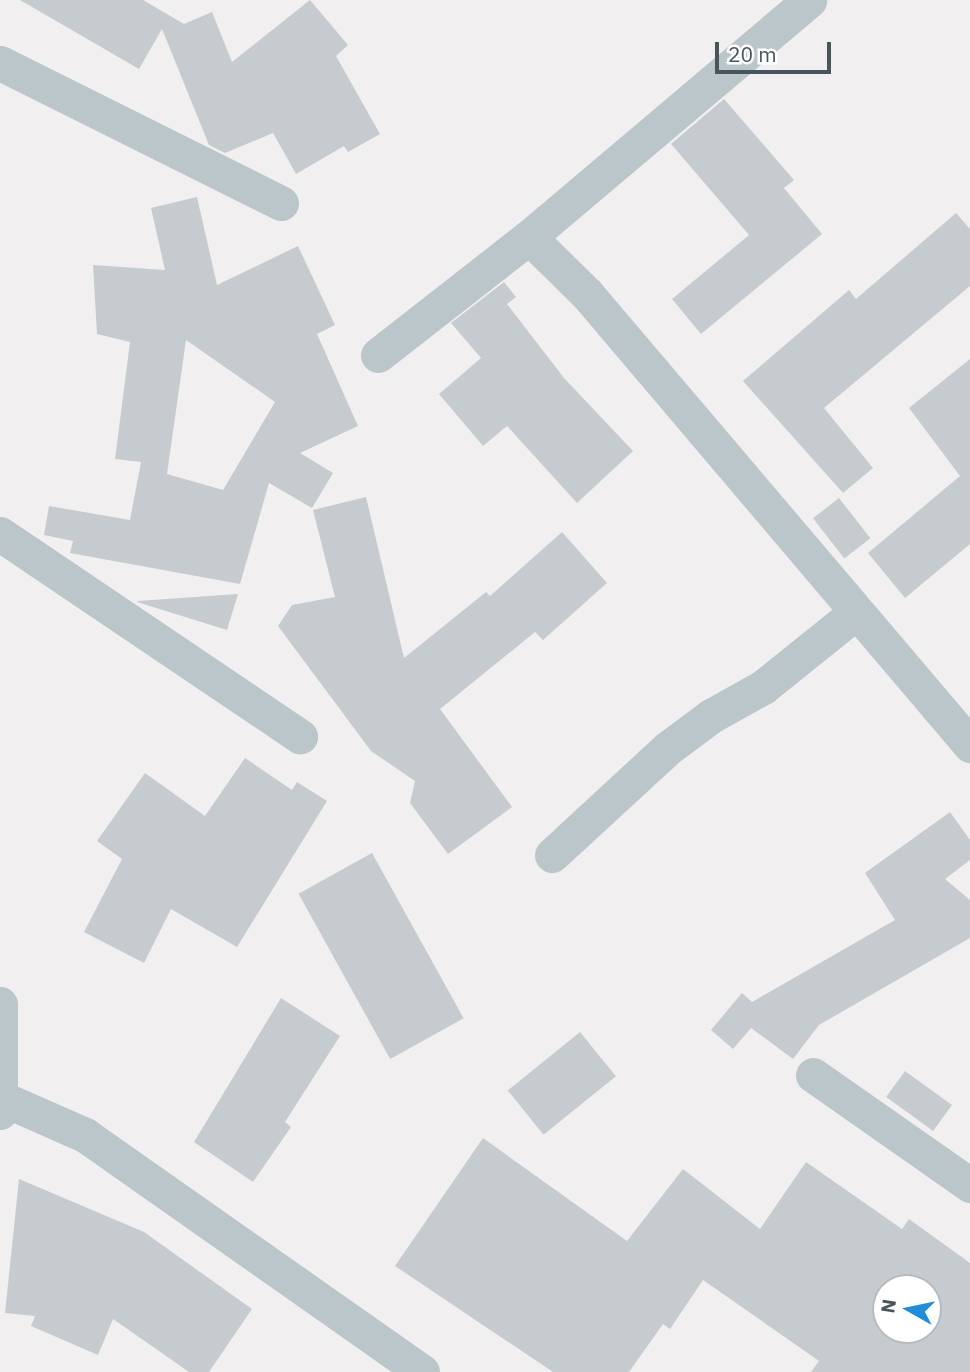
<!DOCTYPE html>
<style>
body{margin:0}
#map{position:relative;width:970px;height:1372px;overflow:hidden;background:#f2eff0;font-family:"IBM Plex Sans",sans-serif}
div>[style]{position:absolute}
.building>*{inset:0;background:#c6cbcf;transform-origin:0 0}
.street>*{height:35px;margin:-17.5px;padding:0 17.5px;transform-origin:17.5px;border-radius:17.5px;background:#bbc6cb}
span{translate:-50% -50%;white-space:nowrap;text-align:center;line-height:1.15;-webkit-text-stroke:5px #fff;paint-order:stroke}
.north{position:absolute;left:872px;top:1274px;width:70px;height:70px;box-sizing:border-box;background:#fff;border:2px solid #b6bbbe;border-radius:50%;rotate:279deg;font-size:19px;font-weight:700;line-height:28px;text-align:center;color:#48555c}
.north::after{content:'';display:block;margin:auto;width:24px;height:32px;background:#208ddb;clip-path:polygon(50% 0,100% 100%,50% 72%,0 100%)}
.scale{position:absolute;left:715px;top:42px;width:116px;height:32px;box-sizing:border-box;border:4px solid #48555c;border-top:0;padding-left:9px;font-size:21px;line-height:24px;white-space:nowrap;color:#48555c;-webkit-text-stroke:5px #fff;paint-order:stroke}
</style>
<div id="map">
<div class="building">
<i style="clip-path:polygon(20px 0,143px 0,184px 24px,212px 12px,232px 62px,310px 0,348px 45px,336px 56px,380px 134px,348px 152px,344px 146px,296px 174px,273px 133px,225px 153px,209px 145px,162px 29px,139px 69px)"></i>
<i style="clip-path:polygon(724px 99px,794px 180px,784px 188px,822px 234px,701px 334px,672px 299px,749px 235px,671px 144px)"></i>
<i style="clip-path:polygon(evenodd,197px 197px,217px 285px,298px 246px,335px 325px,317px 334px,358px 426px,300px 453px,333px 473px,312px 508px,269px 483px,240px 584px,70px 553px,73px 541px,44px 535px,49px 506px,130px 520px,141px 462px,115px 459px,130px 342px,97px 334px,93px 265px,165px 270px,151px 208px,197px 197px,186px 340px,275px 402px,223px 490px,167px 474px,186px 340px)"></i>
<i style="clip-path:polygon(956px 213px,970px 229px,970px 286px,824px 408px,873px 468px,843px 493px,743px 381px,849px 290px,856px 299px)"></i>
<i style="clip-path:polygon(504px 282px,516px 297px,507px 304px,564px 378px,633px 451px,577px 503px,507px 426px,483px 446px,439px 394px,481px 358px,451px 323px)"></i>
<i style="clip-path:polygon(970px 359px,970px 544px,905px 598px,868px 553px,960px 476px,909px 408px)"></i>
<i style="clip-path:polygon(366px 497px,404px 658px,486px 592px,490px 596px,562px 532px,607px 583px,543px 640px,535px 632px,440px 709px,512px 807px,448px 854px,410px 803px,415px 781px,371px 751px,278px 626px,292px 605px,335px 597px,313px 510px)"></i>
<i style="left:839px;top:498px;width:51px;height:33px;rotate:52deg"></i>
<i style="clip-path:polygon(238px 594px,227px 630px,137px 602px,138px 601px)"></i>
<i style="clip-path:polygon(245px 758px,292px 790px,297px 782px,327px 801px,237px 947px,171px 909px,144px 963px,84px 932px,122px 859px,97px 841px,145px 773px,205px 816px)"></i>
<i style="clip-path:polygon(950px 812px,970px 840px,970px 860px,945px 879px,970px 900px,970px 938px,819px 1025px,793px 1059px,751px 1028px,733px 1049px,711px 1030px,742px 993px,752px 1002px,895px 920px,865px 873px)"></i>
<i style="left:372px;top:853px;width:189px;height:84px;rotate:61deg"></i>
<i style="clip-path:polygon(281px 998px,340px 1036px,285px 1122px,291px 1127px,253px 1182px,194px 1142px)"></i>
<i style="left:580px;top:1032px;width:57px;height:93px;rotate:51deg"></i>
<i style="left:905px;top:1071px;width:58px;height:32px;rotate:36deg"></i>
<i style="clip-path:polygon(evenodd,483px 1138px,627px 1241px,683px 1169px,760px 1229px,806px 1162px,902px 1229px,909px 1219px,970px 1263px,970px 1372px,811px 1372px,819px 1361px,703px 1280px,670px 1329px,663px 1324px,629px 1372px,553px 1372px,395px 1266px,483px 1138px,886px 1288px,928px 1288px,928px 1330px,886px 1330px,886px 1288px)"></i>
<i style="clip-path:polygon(19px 1179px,144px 1232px,252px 1309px,209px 1372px,189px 1372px,113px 1319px,98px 1355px,31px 1326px,35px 1316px,5px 1313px)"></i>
</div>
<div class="street">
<i style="left:0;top:63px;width:314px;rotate:26.5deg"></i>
<i style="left:529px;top:237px;width:81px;rotate:44.5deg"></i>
<i style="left:587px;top:294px;width:592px;rotate:49.66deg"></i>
<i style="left:378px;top:355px;width:192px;rotate:-38deg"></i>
<i style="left:529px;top:237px;width:367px;rotate:-40.2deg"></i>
<i style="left:0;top:534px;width:362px;rotate:34deg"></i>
<i style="left:552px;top:855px;width:158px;rotate:-42.7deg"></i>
<i style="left:668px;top:748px;width:54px;rotate:-36.7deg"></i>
<i style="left:711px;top:716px;width:60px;rotate:-29.1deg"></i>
<i style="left:763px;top:687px;width:118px;rotate:-38.8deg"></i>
<i style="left:0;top:1004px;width:108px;rotate:90deg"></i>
<i style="left:813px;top:1075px;width:192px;rotate:35deg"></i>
<i style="left:1px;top:1098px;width:92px;rotate:23.8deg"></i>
<i style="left:85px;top:1135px;width:412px;rotate:35.1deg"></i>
</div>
<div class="north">N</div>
<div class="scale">20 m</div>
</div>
